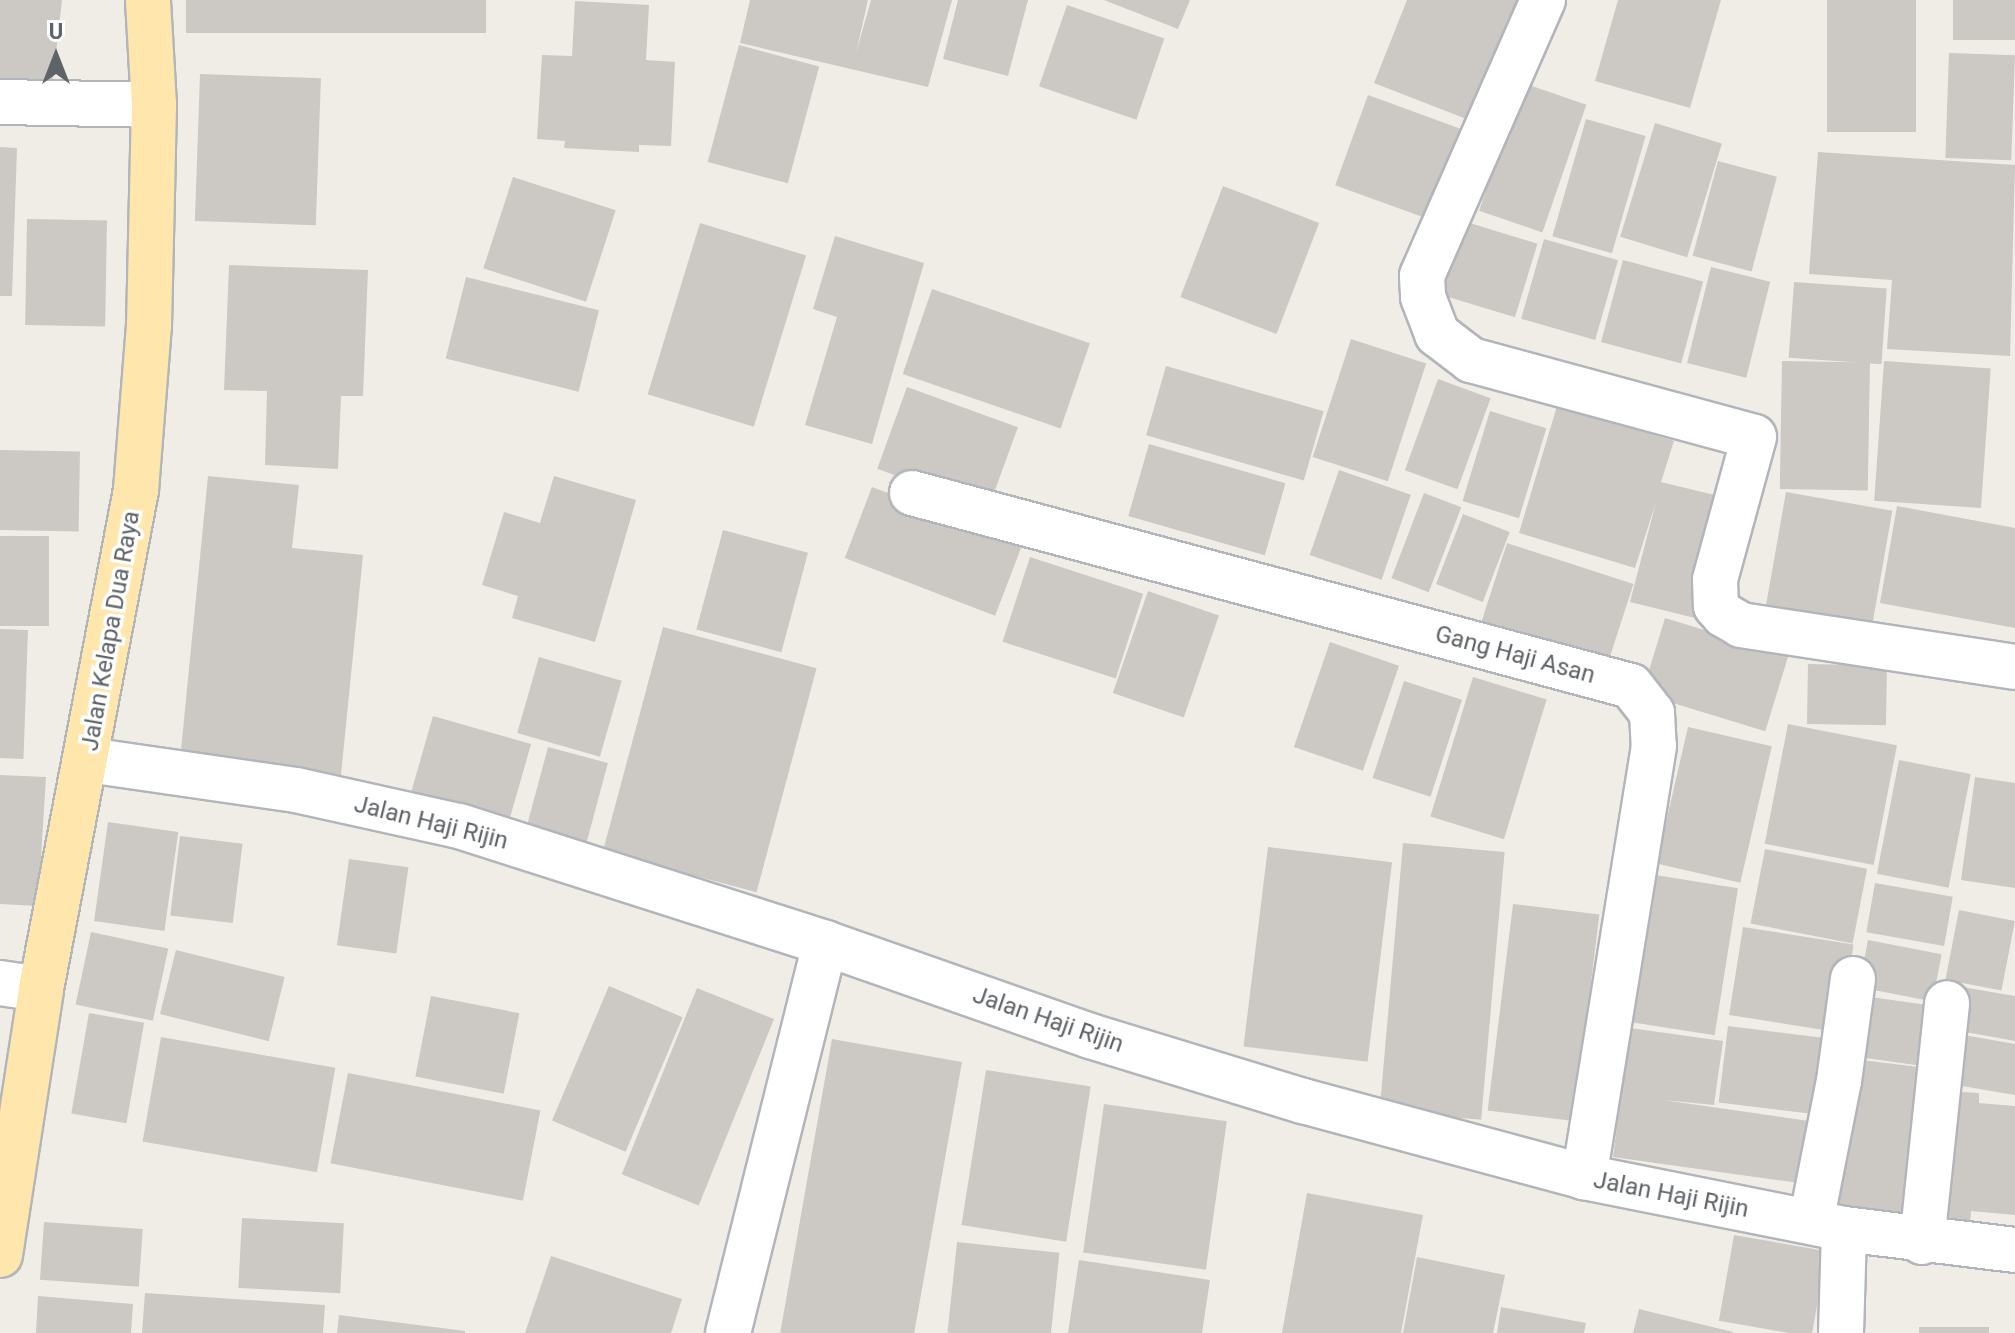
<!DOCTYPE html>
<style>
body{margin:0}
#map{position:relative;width:2015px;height:1333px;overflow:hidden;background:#f0ede7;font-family:Roboto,sans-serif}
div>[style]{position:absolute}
.building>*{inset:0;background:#ccc8c4;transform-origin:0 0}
.roads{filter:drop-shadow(2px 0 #b2b5b9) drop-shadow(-2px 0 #b2b5b9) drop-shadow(0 2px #b2b5b9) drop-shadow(0 -2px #b2b5b9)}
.minor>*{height:44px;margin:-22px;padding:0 22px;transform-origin:22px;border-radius:22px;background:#fff}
.major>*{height:44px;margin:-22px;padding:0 22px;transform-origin:22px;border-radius:22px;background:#ffe6ad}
span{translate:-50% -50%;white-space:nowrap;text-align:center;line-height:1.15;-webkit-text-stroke:7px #fff;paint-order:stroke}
.street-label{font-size:24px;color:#5e6367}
.north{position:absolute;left:16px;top:16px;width:80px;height:80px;-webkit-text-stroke:6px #fff;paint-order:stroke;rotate:0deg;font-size:22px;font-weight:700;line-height:32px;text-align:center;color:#5e6367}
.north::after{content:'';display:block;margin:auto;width:28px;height:36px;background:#5e6367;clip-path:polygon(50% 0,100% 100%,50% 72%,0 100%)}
</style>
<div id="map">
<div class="building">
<i style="clip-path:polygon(0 0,62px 0,51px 96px,0 90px)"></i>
<i style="left:186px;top:0;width:300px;height:33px"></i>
<i style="clip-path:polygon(750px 0,868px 0,856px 53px,871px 0,952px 0,928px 87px,740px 43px)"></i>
<i style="clip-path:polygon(958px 0,1028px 0,1008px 76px,943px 59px)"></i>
<i style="clip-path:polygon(1104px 0,1190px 0,1178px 29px)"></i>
<i style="clip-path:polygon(1407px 0,1523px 0,1474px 122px,1374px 83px)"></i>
<i style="clip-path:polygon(1618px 0,1721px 0,1690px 108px,1595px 81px)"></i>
<i style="left:1827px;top:0;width:89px;height:132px"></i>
<i style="left:1953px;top:0;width:62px;height:40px"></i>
<i style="clip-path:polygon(575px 1px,649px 5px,646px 60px,675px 62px,671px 146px,639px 145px,639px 152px,564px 148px,565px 141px,537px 139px,542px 55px,572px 56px)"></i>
<i style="left:1067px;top:5px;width:103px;height:86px;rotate:19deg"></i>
<i style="left:739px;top:45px;width:83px;height:121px;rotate:15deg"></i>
<i style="left:1949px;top:53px;width:66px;height:105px;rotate:2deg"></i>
<i style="left:200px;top:74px;width:121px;height:147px;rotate:2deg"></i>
<i style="left:1523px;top:83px;width:67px;height:135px;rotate:19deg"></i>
<i style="left:1368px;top:95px;width:102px;height:96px;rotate:20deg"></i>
<i style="left:1586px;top:119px;width:62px;height:122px;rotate:16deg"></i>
<i style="left:1655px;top:123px;width:70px;height:119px;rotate:17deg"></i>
<i style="clip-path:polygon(0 147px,17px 148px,12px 296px,0 296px)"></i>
<i style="clip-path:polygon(1818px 152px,2015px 165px,2010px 356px,1887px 349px,1892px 280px,1809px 274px)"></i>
<i style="left:1718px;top:161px;width:61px;height:98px;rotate:15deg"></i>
<i style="left:513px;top:177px;width:108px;height:96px;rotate:18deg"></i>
<i style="left:1223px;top:186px;width:103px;height:119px;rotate:21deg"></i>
<i style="left:27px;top:219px;width:80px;height:106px;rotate:1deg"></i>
<i style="left:1460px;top:220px;width:81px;height:77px;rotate:17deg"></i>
<i style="left:700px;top:223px;width:111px;height:179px;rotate:17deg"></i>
<i style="clip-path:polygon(835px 236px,924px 263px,872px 444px,805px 425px,837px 317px,813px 309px)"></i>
<i style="left:1544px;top:239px;width:77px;height:83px;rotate:16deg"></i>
<i style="left:1623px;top:260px;width:83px;height:85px;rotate:15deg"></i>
<i style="clip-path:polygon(229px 265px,368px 270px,363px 396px,341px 396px,338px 469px,265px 465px,267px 391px,224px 390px)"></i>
<i style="left:1711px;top:267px;width:61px;height:99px;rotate:14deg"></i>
<i style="left:466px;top:277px;width:137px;height:84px;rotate:14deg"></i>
<i style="left:1794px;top:282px;width:93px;height:76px;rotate:4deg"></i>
<i style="left:932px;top:289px;width:167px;height:90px;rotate:19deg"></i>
<i style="left:1351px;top:339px;width:79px;height:124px;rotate:18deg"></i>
<i style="left:1782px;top:361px;width:88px;height:128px;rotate:1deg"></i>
<i style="left:1884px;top:361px;width:107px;height:140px;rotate:4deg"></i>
<i style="left:1166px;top:366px;width:164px;height:72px;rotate:16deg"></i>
<i style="left:1438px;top:379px;width:56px;height:97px;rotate:20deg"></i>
<i style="left:907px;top:387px;width:118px;height:87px;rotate:20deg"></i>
<i style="clip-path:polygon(1557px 406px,1674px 441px,1661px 482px,1735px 500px,1703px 620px,1630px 602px,1656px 502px,1635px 568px,1519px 533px)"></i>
<i style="left:1490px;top:411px;width:59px;height:94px;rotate:17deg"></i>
<i style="left:1149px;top:444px;width:142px;height:75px;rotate:16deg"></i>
<i style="left:0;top:450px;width:80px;height:80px;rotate:1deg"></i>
<i style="left:1339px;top:470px;width:76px;height:90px;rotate:19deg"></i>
<i style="clip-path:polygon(208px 476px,299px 485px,292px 548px,363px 555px,341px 775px,180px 760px)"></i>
<i style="clip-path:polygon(554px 476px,636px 500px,595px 642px,512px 618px,518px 596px,482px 585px,504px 512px,540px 523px)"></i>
<i style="left:872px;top:487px;width:161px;height:76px;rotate:21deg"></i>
<i style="left:1786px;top:492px;width:108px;height:124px;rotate:10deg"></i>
<i style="left:1424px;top:493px;width:40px;height:91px;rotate:21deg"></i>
<i style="clip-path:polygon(1897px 506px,2015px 528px,2015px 628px,1880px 603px)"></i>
<i style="left:1463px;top:514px;width:50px;height:75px;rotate:21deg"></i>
<i style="left:723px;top:530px;width:88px;height:103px;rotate:15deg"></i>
<i style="left:0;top:536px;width:49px;height:90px"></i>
<i style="left:1507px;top:543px;width:133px;height:83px;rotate:18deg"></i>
<i style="left:1030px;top:557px;width:119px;height:89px;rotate:18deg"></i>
<i style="left:1148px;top:591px;width:75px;height:108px;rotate:19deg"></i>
<i style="left:1665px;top:618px;width:129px;height:79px;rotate:17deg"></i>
<i style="left:663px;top:627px;width:159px;height:232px;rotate:15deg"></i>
<i style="left:0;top:629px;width:28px;height:129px;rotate:2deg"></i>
<i style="left:1330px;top:642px;width:73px;height:111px;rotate:19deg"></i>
<i style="left:539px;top:657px;width:86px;height:79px;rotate:16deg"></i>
<i style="left:1808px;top:664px;width:79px;height:60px;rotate:1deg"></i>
<i style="left:1473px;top:677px;width:77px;height:146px;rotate:17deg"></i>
<i style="left:1404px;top:681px;width:61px;height:102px;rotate:18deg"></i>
<i style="left:433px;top:716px;width:102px;height:91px;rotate:16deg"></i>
<i style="left:1788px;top:724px;width:111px;height:122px;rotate:11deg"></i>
<i style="left:1688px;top:727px;width:86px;height:140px;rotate:13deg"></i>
<i style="left:548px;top:747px;width:62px;height:91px;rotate:15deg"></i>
<i style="left:1899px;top:760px;width:73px;height:116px;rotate:11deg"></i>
<i style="clip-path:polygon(0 775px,46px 777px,38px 906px,0 904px)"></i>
<i style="clip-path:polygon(1975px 777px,2015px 783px,2015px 888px,1961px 880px)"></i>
<i style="left:108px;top:822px;width:71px;height:100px;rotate:8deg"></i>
<i style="left:180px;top:836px;width:63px;height:80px;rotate:7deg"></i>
<i style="left:1403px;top:843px;width:102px;height:269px;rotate:5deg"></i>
<i style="left:1268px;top:847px;width:125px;height:201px;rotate:7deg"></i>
<i style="left:1765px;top:849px;width:104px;height:76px;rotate:11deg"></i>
<i style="left:349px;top:859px;width:60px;height:87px;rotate:8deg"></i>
<i style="left:1655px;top:875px;width:84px;height:149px;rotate:9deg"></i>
<i style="left:1875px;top:883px;width:79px;height:50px;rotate:10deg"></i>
<i style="left:1513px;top:904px;width:87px;height:208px;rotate:7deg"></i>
<i style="left:1959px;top:910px;width:57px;height:71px;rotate:11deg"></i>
<i style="left:1743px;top:927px;width:112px;height:89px;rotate:9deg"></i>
<i style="left:91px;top:932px;width:79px;height:74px;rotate:12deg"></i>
<i style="left:1868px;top:940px;width:75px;height:48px;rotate:11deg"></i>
<i style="left:176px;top:950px;width:112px;height:66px;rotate:14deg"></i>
<i style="left:609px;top:986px;width:80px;height:146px;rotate:23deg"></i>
<i style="clip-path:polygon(1962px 987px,2015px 996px,2015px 1041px,1954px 1030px)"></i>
<i style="left:697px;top:988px;width:83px;height:201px;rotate:22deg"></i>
<i style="left:1856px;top:995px;width:83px;height:61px;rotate:8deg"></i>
<i style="left:431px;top:996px;width:90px;height:82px;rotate:11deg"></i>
<i style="left:89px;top:1013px;width:56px;height:102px;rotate:10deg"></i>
<i style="left:1728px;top:1026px;width:112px;height:77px;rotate:7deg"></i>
<i style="clip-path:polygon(1630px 1028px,1723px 1041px,1714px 1105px,1663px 1100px,1823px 1123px,1813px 1185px,1613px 1157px)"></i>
<i style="clip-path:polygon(1958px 1034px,2015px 1044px,2015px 1095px,1950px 1084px)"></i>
<i style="left:161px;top:1037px;width:177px;height:106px;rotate:10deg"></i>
<i style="left:832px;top:1039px;width:132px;height:298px;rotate:10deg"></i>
<i style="left:1845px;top:1058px;width:87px;height:156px;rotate:7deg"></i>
<i style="left:986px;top:1070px;width:106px;height:157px;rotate:9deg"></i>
<i style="left:348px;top:1073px;width:196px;height:92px;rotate:11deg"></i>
<i style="clip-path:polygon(1946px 1091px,1979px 1093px,1979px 1103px,2015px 1106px,2015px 1215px,1971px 1211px,1969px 1241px,1935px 1239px)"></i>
<i style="left:1104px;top:1104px;width:124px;height:150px;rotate:8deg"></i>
<i style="clip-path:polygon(1307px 1193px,1423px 1215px,1401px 1333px,1282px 1333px)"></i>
<i style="left:242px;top:1218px;width:102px;height:70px;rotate:3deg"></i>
<i style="left:44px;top:1222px;width:99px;height:58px;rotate:4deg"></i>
<i style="left:1734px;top:1235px;width:94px;height:87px;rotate:10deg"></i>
<i style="left:957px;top:1242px;width:103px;height:91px;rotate:6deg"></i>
<i style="clip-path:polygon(551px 1256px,682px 1299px,671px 1333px,525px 1333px)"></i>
<i style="clip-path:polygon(1417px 1257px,1505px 1275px,1493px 1333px,1403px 1333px)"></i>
<i style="clip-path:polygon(1079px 1260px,1210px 1280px,1202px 1333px,1068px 1333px)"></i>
<i style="clip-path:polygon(145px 1293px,325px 1305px,323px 1333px,142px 1333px)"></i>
<i style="clip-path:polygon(38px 1296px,133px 1304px,131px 1333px,36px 1333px)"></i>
<i style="clip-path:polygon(1501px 1307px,1586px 1323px,1584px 1333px,1497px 1333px)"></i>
<i style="clip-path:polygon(1639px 1309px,1733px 1332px,1733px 1333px,1633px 1333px)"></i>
<i style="clip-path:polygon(339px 1315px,465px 1331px,465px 1333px,337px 1333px)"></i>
<i style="left:1919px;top:1327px;width:70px;height:6px"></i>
</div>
<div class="roads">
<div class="minor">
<i style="left:1543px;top:0;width:301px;rotate:113.7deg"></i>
<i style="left:1422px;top:276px;width:21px;rotate:87deg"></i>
<i style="left:1423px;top:297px;width:40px;rotate:69deg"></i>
<i style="left:1437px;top:334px;width:43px;rotate:37.4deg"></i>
<i style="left:1471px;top:360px;width:293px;rotate:15.2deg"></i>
<i style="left:1754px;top:437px;width:148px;rotate:105.3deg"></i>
<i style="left:1715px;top:580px;width:26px;rotate:88deg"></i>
<i style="left:1716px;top:606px;width:12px;rotate:48deg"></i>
<i style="left:1724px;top:615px;width:20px;rotate:30deg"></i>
<i style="left:1741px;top:625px;width:277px;rotate:8.7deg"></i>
<i style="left:0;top:102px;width:154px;rotate:1.1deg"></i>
<i style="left:912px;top:493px;width:744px;rotate:15.03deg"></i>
<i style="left:1631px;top:686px;width:34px;rotate:52deg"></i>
<i style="left:1652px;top:713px;width:33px;rotate:87deg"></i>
<i style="left:1654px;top:746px;width:437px;rotate:99.2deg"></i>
<i style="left:88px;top:760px;width:210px;rotate:8.2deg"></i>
<i style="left:296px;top:790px;width:167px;rotate:12.5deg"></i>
<i style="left:459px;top:826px;width:384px;rotate:17.7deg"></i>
<i style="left:825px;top:943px;width:281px;rotate:19.3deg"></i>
<i style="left:1090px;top:1036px;width:223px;rotate:17deg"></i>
<i style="left:1303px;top:1101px;width:291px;rotate:15.1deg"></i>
<i style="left:1584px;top:1177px;width:265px;rotate:11.3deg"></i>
<i style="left:1844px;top:1229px;width:172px;rotate:7deg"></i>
<i style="left:0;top:983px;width:41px;rotate:8.3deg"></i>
<i style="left:1811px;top:1222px;width:144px;rotate:-78.8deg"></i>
<i style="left:1839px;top:1081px;width:103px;rotate:-82.2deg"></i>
<i style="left:1922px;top:1242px;width:240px;rotate:-84deg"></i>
<i style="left:728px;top:1333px;width:402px;rotate:-76deg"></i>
<i style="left:1841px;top:1333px;width:104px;rotate:-88.3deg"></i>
</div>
<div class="major">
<i style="left:0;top:1255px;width:269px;rotate:-81.2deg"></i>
<i style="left:41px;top:989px;width:508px;rotate:-79.22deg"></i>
<i style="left:136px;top:490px;width:165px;rotate:-85.5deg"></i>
<i style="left:149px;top:326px;width:221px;rotate:-88.7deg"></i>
<i style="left:154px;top:105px;width:105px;rotate:-93.3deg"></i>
</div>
</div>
<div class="street-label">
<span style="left:111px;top:631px;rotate:-80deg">Jalan Kelapa Dua Raya</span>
<span style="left:1515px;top:655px;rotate:15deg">Gang Haji Asan</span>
<span style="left:431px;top:823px;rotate:14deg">Jalan Haji Rijin</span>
<span style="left:1048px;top:1020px;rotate:19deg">Jalan Haji Rijin</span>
<span style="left:1671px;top:1195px;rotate:11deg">Jalan Haji Rijin</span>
</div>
<div class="north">U</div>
</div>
